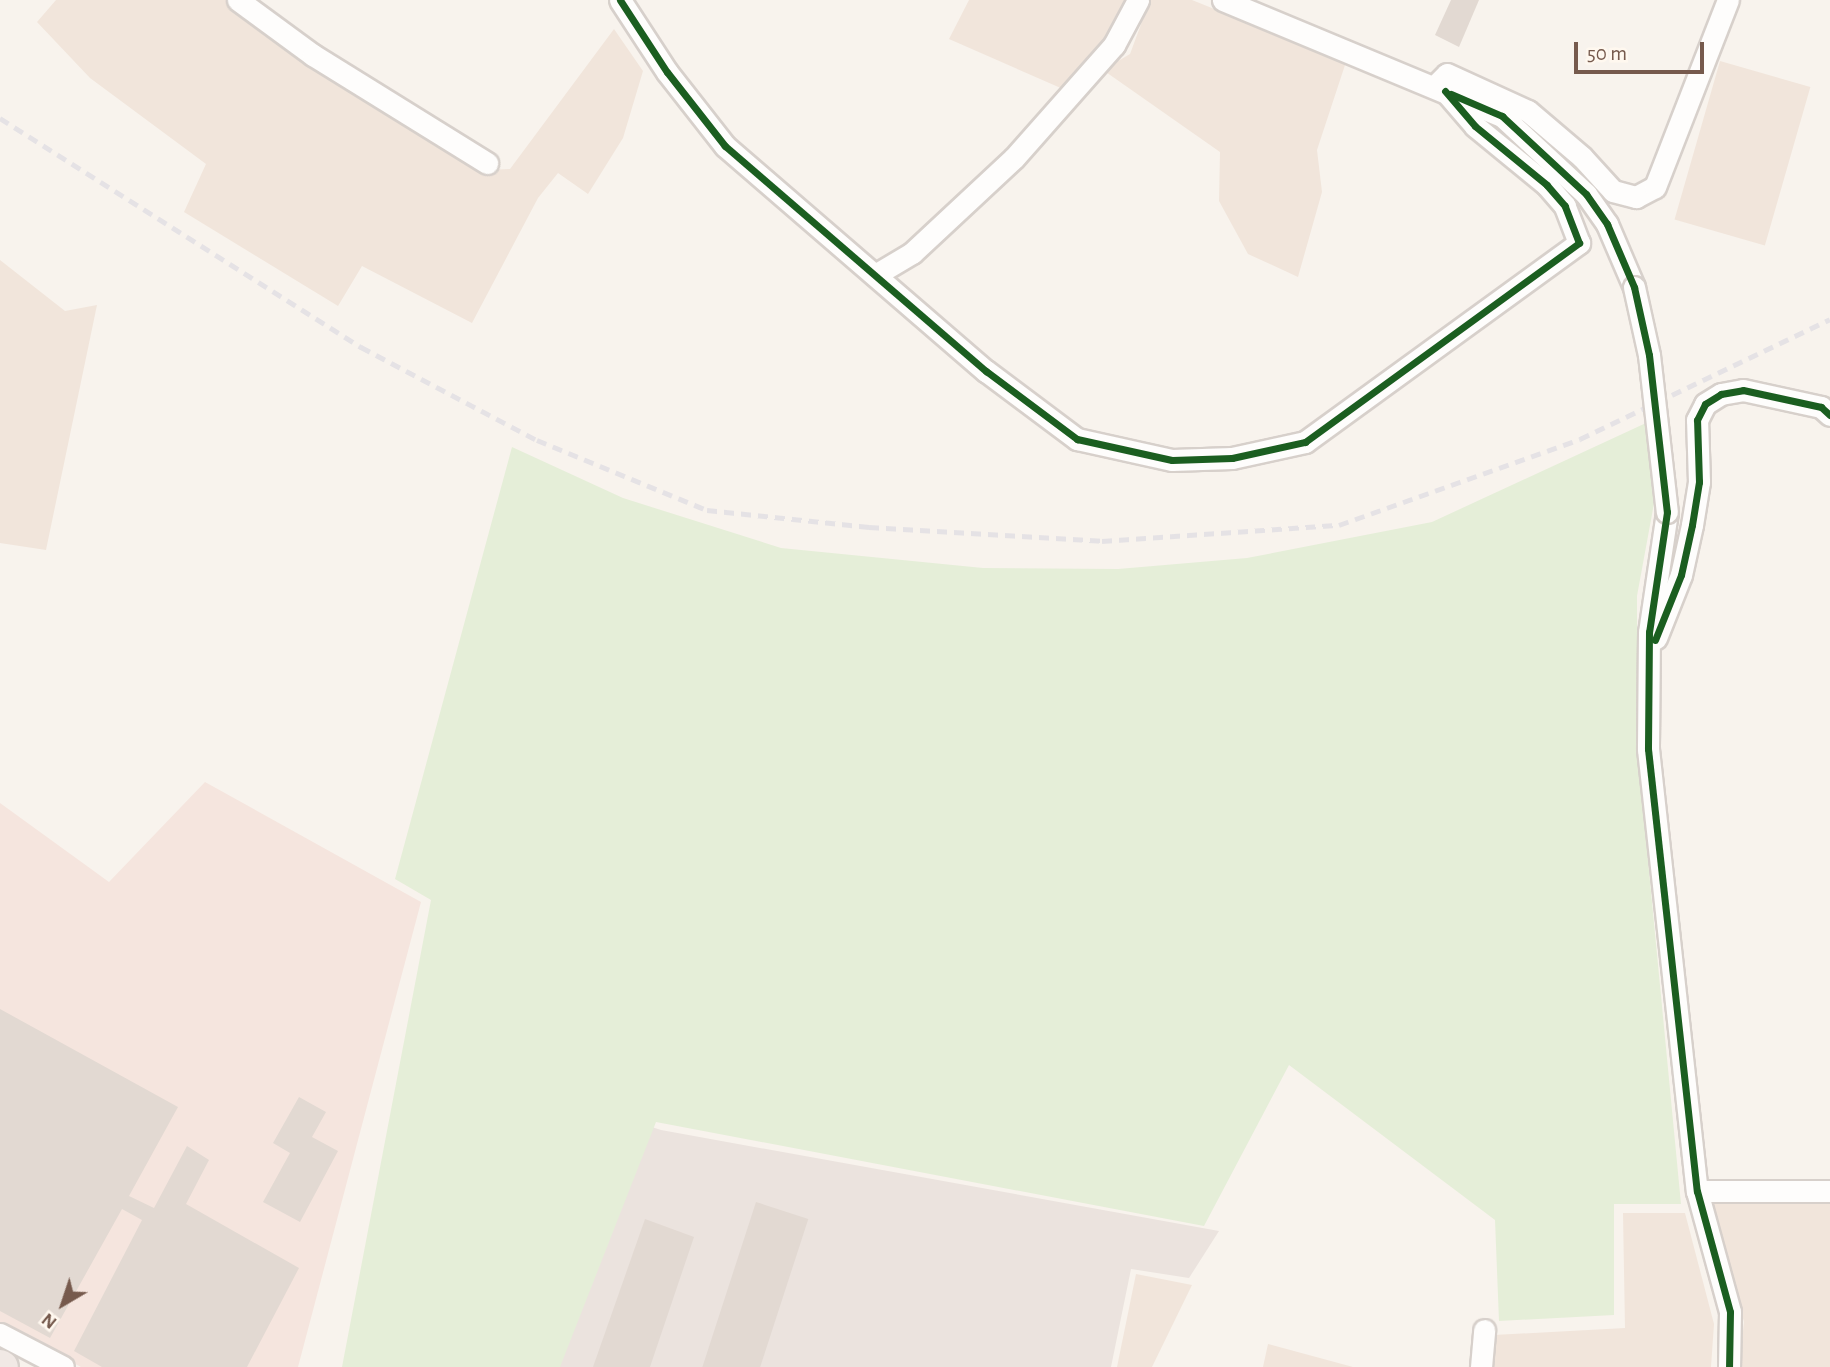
<!DOCTYPE html>
<style>
body{margin:0}
#map{position:relative;width:1830px;height:1367px;overflow:hidden;background:#f8f3ed;font-family:"Alegreya Sans",sans-serif}
div>[style]{position:absolute}
.residential>*{inset:0;background:#f1e5db;transform-origin:0 0}
.commercial>*{inset:0;background:#f5e5de}
.industrial>*{inset:0;background:#ebe3de}
.green>*{inset:0;background:#e5eed8}
.building>*{inset:0;background:#e2d9d2;transform-origin:0 0}
.roads{filter:drop-shadow(2px 0 #d7d0cb) drop-shadow(-2px 0 #d7d0cb) drop-shadow(0 2px #d7d0cb) drop-shadow(0 -2px #d7d0cb)}
.minor>*{height:21px;margin:-10.5px;padding:0 10.5px;transform-origin:10.5px;border-radius:10.5px;background:#fefdfc}
.highway>*{height:32px;margin:-16px;padding:0 16px;transform-origin:16px;border-radius:16px;background:#f1e9e5}
.rail>*{height:5px;margin-top:-2.5px;transform-origin:0;background:repeating-linear-gradient(90deg,#e5e2e5 0 10px,transparent 0 17px)}
.bridges{filter:drop-shadow(2px 0 #d7d0cb) drop-shadow(-2px 0 #d7d0cb) drop-shadow(0 2px #d7d0cb) drop-shadow(0 -2px #d7d0cb)}
.minor-bridge>*{height:21px;margin:-10.5px;padding:0 10.5px;transform-origin:10.5px;border-radius:10.5px;background:#fefdfc}
.cycleway>*{height:7px;margin:-3.5px;padding:0 3.5px;transform-origin:3.5px;border-radius:3.5px;background:#1b5e20}
span{translate:-50% -50%;white-space:nowrap;text-align:center;line-height:1.15;-webkit-text-stroke:5px #fff8ef;paint-order:stroke}
.north{position:absolute;left:28px;top:1269px;width:70px;height:70px;-webkit-text-stroke:5px #fff8ef;paint-order:stroke;rotate:219deg;font-size:19px;font-weight:700;line-height:28px;text-align:center;color:#765a4d}
.north::after{content:'';display:block;margin:auto;width:24px;height:32px;background:#765a4d;clip-path:polygon(50% 0,100% 100%,50% 72%,0 100%)}
.scale{position:absolute;left:1574px;top:42px;width:130px;height:32px;box-sizing:border-box;border:4px solid #765a4d;border-top:0;padding-left:9px;font-size:21px;line-height:24px;white-space:nowrap;color:#765a4d;-webkit-text-stroke:5px #fff8ef;paint-order:stroke}
</style>
<div id="map">
<div class="residential">
<i style="clip-path:polygon(56px 0,229px 0,486px 170px,510px 169px,614px 29px,643px 71px,623px 138px,588px 194px,558px 173px,538px 198px,472px 323px,362px 266px,338px 306px,184px 212px,206px 164px,90px 78px,37px 22px)"></i>
<i style="clip-path:polygon(969px 0,1125px 0,1119px 25px,1063px 89px,949px 39px)"></i>
<i style="clip-path:polygon(1150px 0,1192px 0,1346px 62px,1317px 150px,1322px 192px,1298px 277px,1248px 254px,1219px 201px,1220px 152px,1103px 70px,1130px 54px)"></i>
<i style="left:1720px;top:61px;width:94px;height:165px;rotate:16deg"></i>
<i style="clip-path:polygon(0 260px,65px 311px,97px 305px,46px 550px,0 543px)"></i>
<i style="clip-path:polygon(1830px 1201px,1830px 1367px,1739px 1367px,1744px 1322px,1713px 1202px)"></i>
<i style="clip-path:polygon(1623px 1213px,1685px 1213px,1714px 1324px,1711px 1367px,1490px 1367px,1494px 1335px,1625px 1328px)"></i>
<i style="clip-path:polygon(1136px 1274px,1192px 1285px,1152px 1367px,1117px 1367px)"></i>
<i style="clip-path:polygon(1268px 1344px,1353px 1367px,1263px 1367px)"></i>
</div>
<div class="commercial">
<i style="clip-path:polygon(205px 782px,421px 902px,298px 1367px,81px 1367px,0 1323px,0 803px,109px 882px)"></i>
</div>
<div class="industrial">
<i style="clip-path:polygon(445px 1060px,661px 1130px,1219px 1231px,1189px 1278px,1131px 1269px,1111px 1367px,351px 1367px)"></i>
</div>
<div class="green">
<i style="clip-path:polygon(1646px 423px,1655px 498px,1637px 596px,1637px 746px,1681px 1204px,1614px 1204px,1614px 1315px,1499px 1321px,1495px 1220px,1289px 1065px,1204px 1226px,656px 1122px,560px 1367px,342px 1367px,431px 900px,395px 879px,512px 447px,623px 498px,781px 548px,983px 568px,1118px 569px,1247px 558px,1432px 522px)"></i>
</div>
<div class="building">
<i style="clip-path:polygon(1451px 0,1479px 0,1459px 47px,1435px 35px)"></i>
<i style="clip-path:polygon(0 1009px,178px 1107px,129px 1196px,154px 1208px,187px 1146px,209px 1160px,186px 1204px,299px 1268px,247px 1367px,102px 1367px,74px 1351px,142px 1220px,122px 1209px,50px 1338px,0 1311px)"></i>
<i style="clip-path:polygon(299px 1097px,326px 1112px,312px 1137px,338px 1151px,300px 1222px,263px 1202px,290px 1153px,273px 1143px)"></i>
<i style="left:756px;top:1202px;width:55px;height:174px;rotate:18deg"></i>
<i style="clip-path:polygon(645px 1219px,694px 1237px,650px 1367px,593px 1367px)"></i>
</div>
<div class="roads">
<div class="minor">
<i style="left:238px;top:0;width:93px;rotate:36.3deg"></i>
<i style="left:313px;top:55px;width:205px;rotate:31.8deg"></i>
<i style="left:620px;top:0;width:86px;rotate:56.9deg"></i>
<i style="left:667px;top:72px;width:94px;rotate:51.9deg"></i>
<i style="left:725px;top:146px;width:345px;rotate:40.8deg"></i>
<i style="left:986px;top:371px;width:114px;rotate:36.8deg"></i>
<i style="left:1077px;top:439px;width:97px;rotate:12.5deg"></i>
<i style="left:1172px;top:460px;width:60px;rotate:-1.9deg"></i>
<i style="left:1232px;top:458px;width:75px;rotate:-12.4deg"></i>
<i style="left:1305px;top:442px;width:339px;rotate:-36deg"></i>
<i style="left:1579px;top:243px;width:40px;rotate:-111deg"></i>
<i style="left:1565px;top:206px;width:28px;rotate:-131deg"></i>
<i style="left:1547px;top:185px;width:93px;rotate:-140.7deg"></i>
<i style="left:1475px;top:126px;width:46px;rotate:-130.6deg"></i>
<i style="left:1223px;top:0;width:302px;rotate:22.6deg"></i>
<i style="left:1502px;top:116px;width:115px;rotate:42.9deg"></i>
<i style="left:1586px;top:194px;width:37px;rotate:55deg"></i>
<i style="left:1607px;top:224px;width:69px;rotate:66.8deg"></i>
<i style="left:1434px;top:87px;width:18px;rotate:-45deg"></i>
<i style="left:1447px;top:74px;width:89px;rotate:24.6deg"></i>
<i style="left:1528px;top:111px;width:71px;rotate:40.4deg"></i>
<i style="left:1582px;top:157px;width:46px;rotate:47.6deg"></i>
<i style="left:1613px;top:191px;width:24px;rotate:15deg"></i>
<i style="left:1636px;top:197px;width:21px;rotate:-28deg"></i>
<i style="left:1655px;top:187px;width:201px;rotate:-68.7deg"></i>
<i style="left:875px;top:275px;width:43px;rotate:-30.7deg"></i>
<i style="left:912px;top:253px;width:139px;rotate:-43deg"></i>
<i style="left:1014px;top:158px;width:151px;rotate:-48.5deg"></i>
<i style="left:1114px;top:45px;width:51px;rotate:-61.9deg"></i>
<i style="left:1667px;top:512px;width:121px;rotate:98.5deg"></i>
<i style="left:1649px;top:632px;width:117px;rotate:90.5deg"></i>
<i style="left:1648px;top:749px;width:445px;rotate:83.7deg"></i>
<i style="left:1697px;top:1191px;width:125px;rotate:74.7deg"></i>
<i style="left:1730px;top:1312px;width:55px;rotate:91deg"></i>
<i style="left:1656px;top:638px;width:68px;rotate:-68.4deg"></i>
<i style="left:1681px;top:575px;width:51px;rotate:-77.6deg"></i>
<i style="left:1692px;top:525px;width:44px;rotate:-80.8deg"></i>
<i style="left:1699px;top:482px;width:62px;rotate:-91.8deg"></i>
<i style="left:1697px;top:420px;width:18px;rotate:-63deg"></i>
<i style="left:1705px;top:404px;width:19px;rotate:-32deg"></i>
<i style="left:1721px;top:394px;width:22px;rotate:-10deg"></i>
<i style="left:1743px;top:390px;width:80px;rotate:12.3deg"></i>
<i style="left:1821px;top:407px;width:12px;rotate:42deg"></i>
<i style="left:1697px;top:1191px;width:133px"></i>
<i style="left:0;top:1334px;width:71px;rotate:27.6deg"></i>
<i style="left:1481px;top:1367px;width:37px;rotate:-85deg"></i>
</div>
<div class="highway">
<i style="left:0;top:1366px;width:2px;rotate:27deg"></i>
</div>
</div>
<div class="rail">
<i style="left:0;top:118px;width:428px;rotate:32.4deg"></i>
<i style="left:361px;top:347px;width:199px;rotate:27.9deg"></i>
<i style="left:537px;top:440px;width:184px;rotate:22.4deg"></i>
<i style="left:707px;top:510px;width:163px;rotate:6deg"></i>
<i style="left:869px;top:527px;width:233px;rotate:3.4deg"></i>
<i style="left:1102px;top:541px;width:238px;rotate:-3.9deg"></i>
<i style="left:1339px;top:525px;width:256px;rotate:-19.6deg"></i>
<i style="left:1580px;top:439px;width:277px;rotate:-25.6deg"></i>
</div>
<div class="bridges">
<div class="minor-bridge">
<i style="left:1634px;top:287px;width:70px;rotate:77.6deg"></i>
<i style="left:1649px;top:355px;width:158px;rotate:83.5deg"></i>
</div>
</div>
<div class="cycleway">
<i style="left:620px;top:0;width:86px;rotate:56.9deg"></i>
<i style="left:667px;top:72px;width:94px;rotate:51.9deg"></i>
<i style="left:725px;top:146px;width:345px;rotate:40.8deg"></i>
<i style="left:986px;top:371px;width:114px;rotate:36.8deg"></i>
<i style="left:1077px;top:439px;width:97px;rotate:12.5deg"></i>
<i style="left:1172px;top:460px;width:60px;rotate:-1.9deg"></i>
<i style="left:1232px;top:458px;width:75px;rotate:-12.4deg"></i>
<i style="left:1305px;top:442px;width:339px;rotate:-36deg"></i>
<i style="left:1579px;top:243px;width:40px;rotate:-111deg"></i>
<i style="left:1565px;top:206px;width:28px;rotate:-131deg"></i>
<i style="left:1547px;top:185px;width:93px;rotate:-140.7deg"></i>
<i style="left:1475px;top:126px;width:46px;rotate:-130.6deg"></i>
<i style="left:1451px;top:94px;width:56px;rotate:23.3deg"></i>
<i style="left:1502px;top:116px;width:115px;rotate:42.9deg"></i>
<i style="left:1586px;top:194px;width:37px;rotate:55deg"></i>
<i style="left:1607px;top:224px;width:69px;rotate:66.8deg"></i>
<i style="left:1634px;top:287px;width:70px;rotate:77.6deg"></i>
<i style="left:1649px;top:355px;width:158px;rotate:83.5deg"></i>
<i style="left:1667px;top:512px;width:121px;rotate:98.5deg"></i>
<i style="left:1649px;top:632px;width:117px;rotate:90.5deg"></i>
<i style="left:1648px;top:749px;width:445px;rotate:83.7deg"></i>
<i style="left:1697px;top:1191px;width:125px;rotate:74.7deg"></i>
<i style="left:1730px;top:1312px;width:55px;rotate:91deg"></i>
<i style="left:1655px;top:640px;width:70px;rotate:-68.2deg"></i>
<i style="left:1681px;top:575px;width:51px;rotate:-77.6deg"></i>
<i style="left:1692px;top:525px;width:44px;rotate:-80.8deg"></i>
<i style="left:1699px;top:482px;width:62px;rotate:-91.8deg"></i>
<i style="left:1697px;top:420px;width:18px;rotate:-63deg"></i>
<i style="left:1705px;top:404px;width:19px;rotate:-32deg"></i>
<i style="left:1721px;top:394px;width:22px;rotate:-10deg"></i>
<i style="left:1743px;top:390px;width:80px;rotate:12.3deg"></i>
<i style="left:1821px;top:407px;width:12px;rotate:42deg"></i>
</div>
<div class="north">N</div>
<div class="scale">50 m</div>
</div>
